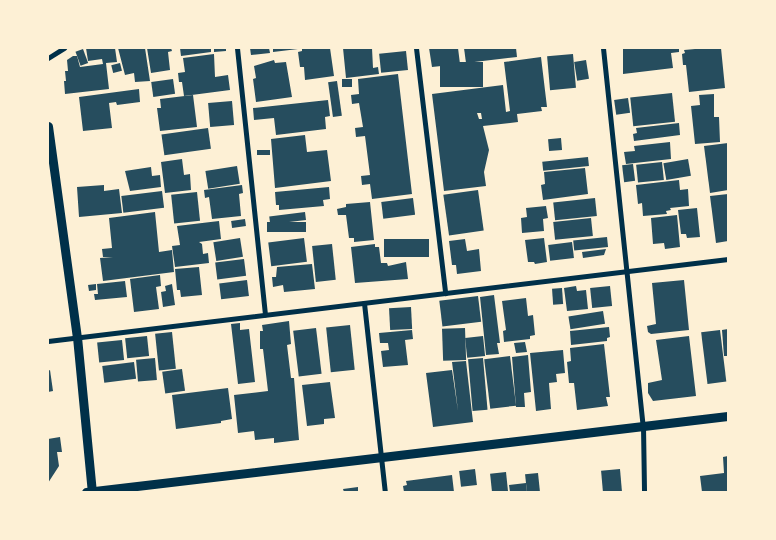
<!DOCTYPE html>
<style>
body{margin:0}
#map{position:relative;width:776px;height:540px;overflow:hidden;background:#fdf0d5;font-family:Inter,sans-serif}
div>[style]{position:absolute}
.building>*{inset:0;background:#264d5e;transform-origin:0 0}
.minor>*{height:5px;margin:-2.5px;padding:0 2.5px;transform-origin:2.5px;border-radius:2.5px;background:#003049}
.tertiary>*{height:9px;margin:-4.5px;padding:0 4.5px;transform-origin:4.5px;border-radius:4.5px;background:#003049}
span{translate:-50% -50%;white-space:nowrap;text-align:center;line-height:1.15;-webkit-text-stroke:4.5px #fdf0d5;paint-order:stroke}
.frame{position:absolute;inset:0;border:49px solid #fdf0d5;pointer-events:none}
</style>
<div id="map">
<div class="building">
<i style="clip-path:polygon(86px 48px,115px 48px,117px 62px,106px 63px,109px 89px,65px 94px,64px 81px,66px 81px,65px 71px,68px 71px,67px 60px,73px 56px,77px 56px,80px 67px,103px 64px,102px 59px,88px 61px)"></i>
<i style="clip-path:polygon(118px 48px,145px 48px,150px 81px,135px 82px,134px 73px,125px 75px)"></i>
<i style="clip-path:polygon(147px 48px,171px 48px,172px 51px,168px 52px,170px 70px,151px 73px)"></i>
<i style="clip-path:polygon(180px 48px,211px 48px,211px 52px,181px 56px)"></i>
<i style="clip-path:polygon(214px 48px,226px 48px,226px 51px,214px 52px)"></i>
<i style="clip-path:polygon(250px 48px,269px 48px,270px 53px,251px 55px)"></i>
<i style="clip-path:polygon(273px 48px,298px 48px,298px 49px,273px 52px)"></i>
<i style="clip-path:polygon(302px 48px,330px 48px,334px 76px,305px 80px,304px 67px,300px 67px,298px 52px,302px 51px)"></i>
<i style="clip-path:polygon(343px 48px,372px 48px,373px 68px,378px 67px,379px 74px,346px 78px)"></i>
<i style="clip-path:polygon(429px 48px,458px 48px,460px 64px,432px 67px)"></i>
<i style="clip-path:polygon(464px 48px,516px 48px,517px 57px,466px 63px)"></i>
<i style="clip-path:polygon(623px 48px,679px 48px,679px 52px,671px 53px,673px 68px,623px 74px)"></i>
<i style="clip-path:polygon(706px 48px,721px 48px,725px 88px,689px 92px,686px 65px,683px 65px,682px 54px,685px 53px,684px 50px)"></i>
<i style="left:83px;top:49px;width:15px;height:8px;rotate:70deg"></i>
<i style="left:406px;top:51px;width:19px;height:27px;rotate:84deg"></i>
<i style="clip-path:polygon(214px 54px,215px 77px,228px 75px,230px 90px,184px 96px,182px 82px,179px 82px,178px 73px,185px 72px,183px 58px)"></i>
<i style="left:573px;top:54px;width:34px;height:26px;rotate:85deg"></i>
<i style="clip-path:polygon(evenodd,541px 57px,547px 107px,541px 107px,542px 111px,517px 114px,518px 122px,483px 126px,489px 150px,484px 172px,486px 186px,444px 191px,432px 94px,503px 85px,506px 112px,510px 111px,504px 62px,541px 57px,477px 113px,481px 113px,482px 119px,479px 119px,477px 113px)"></i>
<i style="clip-path:polygon(274px 60px,275px 63px,286px 62px,292px 97px,256px 102px,253px 79px,256px 78px,254px 66px)"></i>
<i style="left:586px;top:60px;width:19px;height:12px;rotate:81deg"></i>
<i style="left:483px;top:62px;width:25px;height:43px;rotate:90deg"></i>
<i style="left:120px;top:63px;width:8px;height:9px;rotate:76deg"></i>
<i style="clip-path:polygon(398px 74px,412px 194px,372px 199px,370px 184px,362px 185px,361px 176px,370px 175px,365px 136px,356px 137px,355px 128px,363px 127px,359px 103px,352px 104px,351px 95px,359px 94px,358px 79px)"></i>
<i style="left:173px;top:79px;width:15px;height:22px;rotate:82deg"></i>
<i style="left:352px;top:79px;width:8px;height:10px;rotate:90deg"></i>
<i style="left:337px;top:81px;width:35px;height:9px;rotate:82deg"></i>
<i style="clip-path:polygon(139px 89px,140px 102px,117px 105px,116px 102px,109px 103px,112px 128px,83px 131px,79px 97px)"></i>
<i style="left:672px;top:93px;width:29px;height:42px;rotate:84deg"></i>
<i style="clip-path:polygon(714px 94px,714px 117px,719px 117px,720px 142px,695px 144px,691px 106px,700px 105px,699px 95px)"></i>
<i style="clip-path:polygon(193px 95px,197px 127px,160px 131px,157px 108px,161px 108px,160px 99px)"></i>
<i style="left:628px;top:98px;width:15px;height:14px;rotate:82deg"></i>
<i style="clip-path:polygon(328px 100px,330px 116px,325px 117px,326px 129px,276px 135px,274px 118px,254px 120px,253px 108px)"></i>
<i style="left:232px;top:101px;width:24px;height:24px;rotate:85deg"></i>
<i style="clip-path:polygon(679px 123px,680px 135px,634px 141px,633px 134px,637px 133px,636px 128px)"></i>
<i style="left:208px;top:128px;width:21px;height:47px;rotate:82deg"></i>
<i style="clip-path:polygon(305px 135px,307px 152px,327px 150px,331px 181px,275px 188px,271px 139px)"></i>
<i style="left:561px;top:138px;width:12px;height:13px;rotate:85deg"></i>
<i style="clip-path:polygon(670px 142px,671px 159px,626px 164px,624px 152px,635px 151px,634px 146px)"></i>
<i style="clip-path:polygon(728px 143px,728px 190px,710px 193px,704px 146px)"></i>
<i style="left:270px;top:150px;width:5px;height:13px;rotate:90deg"></i>
<i style="left:588px;top:157px;width:9px;height:46px;rotate:84deg"></i>
<i style="clip-path:polygon(182px 159px,184px 175px,190px 174px,191px 190px,165px 193px,161px 162px)"></i>
<i style="left:688px;top:159px;width:17px;height:25px;rotate:80deg"></i>
<i style="left:662px;top:162px;width:18px;height:26px;rotate:84deg"></i>
<i style="left:633px;top:164px;width:17px;height:11px;rotate:83deg"></i>
<i style="left:237px;top:166px;width:18px;height:32px;rotate:81deg"></i>
<i style="clip-path:polygon(151px 167px,152px 176px,160px 175px,161px 187px,130px 191px,125px 171px)"></i>
<i style="clip-path:polygon(585px 168px,588px 194px,543px 200px,541px 185px,545px 184px,544px 172px)"></i>
<i style="clip-path:polygon(679px 180px,680px 190px,688px 189px,689px 206px,670px 208px,671px 210px,666px 211px,667px 214px,643px 216px,642px 203px,638px 204px,636px 185px)"></i>
<i style="clip-path:polygon(104px 185px,104px 191px,119px 189px,122px 213px,79px 217px,77px 187px)"></i>
<i style="clip-path:polygon(242px 185px,243px 193px,239px 194px,241px 216px,212px 219px,209px 197px,205px 198px,204px 190px)"></i>
<i style="clip-path:polygon(329px 187px,330px 199px,323px 200px,324px 206px,279px 210px,279px 205px,276px 205px,275px 192px)"></i>
<i style="left:478px;top:190px;width:41px;height:35px;rotate:82deg"></i>
<i style="left:162px;top:191px;width:17px;height:41px;rotate:83deg"></i>
<i style="left:197px;top:192px;width:29px;height:26px;rotate:84deg"></i>
<i style="clip-path:polygon(728px 194px,728px 241px,716px 243px,710px 196px)"></i>
<i style="left:413px;top:198px;width:17px;height:32px;rotate:83deg"></i>
<i style="left:595px;top:198px;width:18px;height:42px;rotate:84deg"></i>
<i style="clip-path:polygon(370px 202px,374px 240px,354px 242px,354px 238px,349px 238px,346px 215px,338px 215px,337px 209px,346px 207px,346px 204px)"></i>
<i style="clip-path:polygon(546px 206px,548px 218px,543px 219px,544px 231px,522px 233px,521px 218px,527px 217px,526px 208px)"></i>
<i style="clip-path:polygon(697px 208px,700px 237px,687px 238px,686px 234px,681px 234px,678px 210px)"></i>
<i style="clip-path:polygon(155px 212px,159px 252px,172px 250px,174px 272px,103px 281px,100px 258px,113px 257px,103px 257px,102px 249px,112px 248px,109px 218px)"></i>
<i style="left:305px;top:212px;width:8px;height:36px;rotate:83deg"></i>
<i style="clip-path:polygon(677px 215px,680px 247px,665px 249px,664px 243px,653px 244px,651px 218px)"></i>
<i style="left:591px;top:218px;width:18px;height:38px;rotate:84deg"></i>
<i style="left:245px;top:219px;width:7px;height:14px;rotate:82deg"></i>
<i style="clip-path:polygon(219px 221px,221px 239px,199px 242px,202px 244px,203px 254px,208px 253px,209px 263px,175px 267px,172px 246px,180px 245px,177px 226px)"></i>
<i style="left:306px;top:222px;width:10px;height:39px;rotate:90deg"></i>
<i style="left:607px;top:237px;width:10px;height:34px;rotate:84deg"></i>
<i style="left:240px;top:238px;width:19px;height:27px;rotate:81deg"></i>
<i style="left:304px;top:238px;width:24px;height:36px;rotate:83deg"></i>
<i style="clip-path:polygon(544px 238px,547px 262px,535px 264px,534px 262px,528px 262px,525px 240px)"></i>
<i style="left:429px;top:239px;width:18px;height:45px;rotate:90deg"></i>
<i style="clip-path:polygon(465px 239px,467px 251px,479px 249px,481px 271px,457px 274px,456px 265px,452px 265px,449px 241px)"></i>
<i style="left:572px;top:242px;width:16px;height:24px;rotate:83deg"></i>
<i style="left:332px;top:244px;width:36px;height:20px;rotate:84deg"></i>
<i style="clip-path:polygon(375px 244px,375px 247px,379px 247px,381px 263px,387px 263px,388px 266px,406px 262px,408px 279px,355px 283px,351px 247px)"></i>
<i style="clip-path:polygon(606px 249px,604px 255px,583px 258px,582px 252px)"></i>
<i style="left:244px;top:259px;width:17px;height:29px;rotate:83deg"></i>
<i style="clip-path:polygon(312px 264px,315px 289px,284px 292px,283px 285px,273px 287px,272px 277px,276px 277px,277px 267px)"></i>
<i style="clip-path:polygon(199px 267px,202px 295px,181px 297px,180px 290px,177px 290px,175px 269px)"></i>
<i style="clip-path:polygon(160px 275px,161px 286px,156px 287px,159px 309px,134px 312px,130px 279px)"></i>
<i style="left:247px;top:280px;width:16px;height:28px;rotate:83deg"></i>
<i style="clip-path:polygon(684px 280px,689px 330px,651px 334px,648px 332px,647px 326px,656px 324px,652px 283px)"></i>
<i style="clip-path:polygon(125px 281px,127px 297px,95px 300px,94px 294px,98px 294px,97px 284px)"></i>
<i style="clip-path:polygon(96px 284px,96px 290px,89px 291px,88px 285px)"></i>
<i style="clip-path:polygon(172px 284px,175px 305px,163px 307px,161px 292px,166px 291px,165px 286px)"></i>
<i style="clip-path:polygon(576px 286px,577px 291px,586px 290px,588px 309px,567px 311px,564px 288px)"></i>
<i style="left:610px;top:286px;width:20px;height:20px;rotate:84deg"></i>
<i style="left:562px;top:288px;width:16px;height:10px;rotate:86deg"></i>
<i style="clip-path:polygon(494px 295px,500px 343px,497px 343px,499px 354px,486px 355px,480px 297px)"></i>
<i style="left:478px;top:296px;width:26px;height:39px;rotate:83deg"></i>
<i style="clip-path:polygon(526px 298px,528px 316px,533px 315px,535px 335px,530px 336px,530px 339px,504px 342px,503px 331px,506px 330px,502px 301px)"></i>
<i style="left:411px;top:307px;width:22px;height:22px;rotate:87deg"></i>
<i style="left:603px;top:311px;width:13px;height:35px;rotate:81deg"></i>
<i style="clip-path:polygon(289px 321px,291px 344px,287px 345px,291px 378px,294px 378px,299px 440px,274px 443px,274px 438px,255px 440px,254px 431px,238px 433px,234px 395px,268px 391px,263px 349px,260px 349px,260px 331px,263px 331px,262px 325px)"></i>
<i style="clip-path:polygon(240px 323px,240px 330px,249px 329px,255px 382px,238px 384px,231px 324px)"></i>
<i style="left:350px;top:325px;width:45px;height:24px;rotate:84deg"></i>
<i style="clip-path:polygon(609px 327px,610px 337px,607px 338px,607px 341px,571px 345px,570px 331px)"></i>
<i style="left:316px;top:328px;width:46px;height:23px;rotate:83deg"></i>
<i style="left:465px;top:328px;width:32px;height:23px;rotate:88deg"></i>
<i style="clip-path:polygon(728px 329px,728px 356px,724px 356px,722px 330px)"></i>
<i style="clip-path:polygon(412px 330px,413px 339px,405px 340px,408px 365px,383px 367px,381px 351px,389px 350px,388px 343px,380px 343px,379px 333px)"></i>
<i style="left:720px;top:330px;width:52px;height:19px;rotate:83deg"></i>
<i style="left:172px;top:332px;width:37px;height:17px;rotate:84deg"></i>
<i style="left:147px;top:336px;width:20px;height:22px;rotate:84deg"></i>
<i style="left:483px;top:336px;width:20px;height:18px;rotate:84deg"></i>
<i style="clip-path:polygon(689px 336px,696px 396px,653px 401px,648px 393px,648px 383px,662px 380px,656px 340px)"></i>
<i style="left:122px;top:340px;width:20px;height:25px;rotate:84deg"></i>
<i style="clip-path:polygon(525px 342px,527px 352px,516px 353px,514px 343px)"></i>
<i style="clip-path:polygon(604px 344px,610px 397px,606px 397px,608px 406px,577px 410px,574px 383px,569px 383px,567px 362px,571px 361px,570px 348px)"></i>
<i style="clip-path:polygon(563px 350px,565px 373px,556px 374px,557px 382px,549px 383px,551px 409px,536px 411px,530px 353px)"></i>
<i style="clip-path:polygon(528px 355px,531px 392px,524px 393px,525px 407px,516px 407px,512px 357px)"></i>
<i style="left:510px;top:356px;width:50px;height:26px;rotate:83deg"></i>
<i style="left:155px;top:358px;width:22px;height:19px;rotate:85deg"></i>
<i style="left:483px;top:358px;width:52px;height:15px;rotate:85deg"></i>
<i style="clip-path:polygon(466px 361px,473px 422px,433px 427px,426px 373px,452px 370px,458px 411px,452px 362px)"></i>
<i style="left:134px;top:362px;width:17px;height:32px;rotate:83deg"></i>
<i style="left:182px;top:369px;width:22px;height:20px;rotate:82deg"></i>
<i style="clip-path:polygon(50px 370px,53px 391px,48px 392px,48px 371px)"></i>
<i style="clip-path:polygon(330px 382px,335px 418px,324px 419px,324px 424px,307px 426px,302px 385px)"></i>
<i style="clip-path:polygon(228px 388px,232px 419px,221px 421px,221px 423px,176px 429px,172px 395px)"></i>
<i style="clip-path:polygon(60px 437px,62px 452px,57px 452px,59px 466px,48px 483px,48px 439px)"></i>
<i style="clip-path:polygon(728px 456px,728px 492px,702px 492px,700px 476px,724px 473px,723px 457px)"></i>
<i style="left:475px;top:469px;width:16px;height:16px;rotate:83deg"></i>
<i style="left:620px;top:469px;width:23px;height:19px;rotate:85deg"></i>
<i style="left:506px;top:472px;width:20px;height:16px;rotate:84deg"></i>
<i style="left:538px;top:473px;width:19px;height:13px;rotate:84deg"></i>
<i style="clip-path:polygon(452px 475px,454px 492px,404px 492px,403px 486px,407px 485px,406px 481px)"></i>
<i style="clip-path:polygon(526px 483px,527px 492px,510px 492px,509px 485px)"></i>
<i style="clip-path:polygon(358px 487px,358px 492px,344px 492px,343px 489px)"></i>
</div>
<div class="minor">
<i style="left:237px;top:48px;width:268px;rotate:84deg"></i>
<i style="left:416px;top:48px;width:247px;rotate:83.2deg"></i>
<i style="left:603px;top:48px;width:380px;rotate:84deg"></i>
<i style="left:643px;top:426px;width:66px;rotate:89.1deg"></i>
<i style="left:48px;top:58px;width:19px;rotate:-32deg"></i>
<i style="left:364px;top:303px;width:190px;rotate:83.7deg"></i>
<i style="left:48px;top:341px;width:685px;rotate:-6.88deg"></i>
</div>
<div class="tertiary">
<i style="left:48px;top:126px;width:213px;rotate:82.2deg"></i>
<i style="left:77px;top:337px;width:156px;rotate:84.5deg"></i>
<i style="left:86px;top:492px;width:646px;rotate:-6.75deg"></i>
</div>
<div class="frame"></div>
</div>
